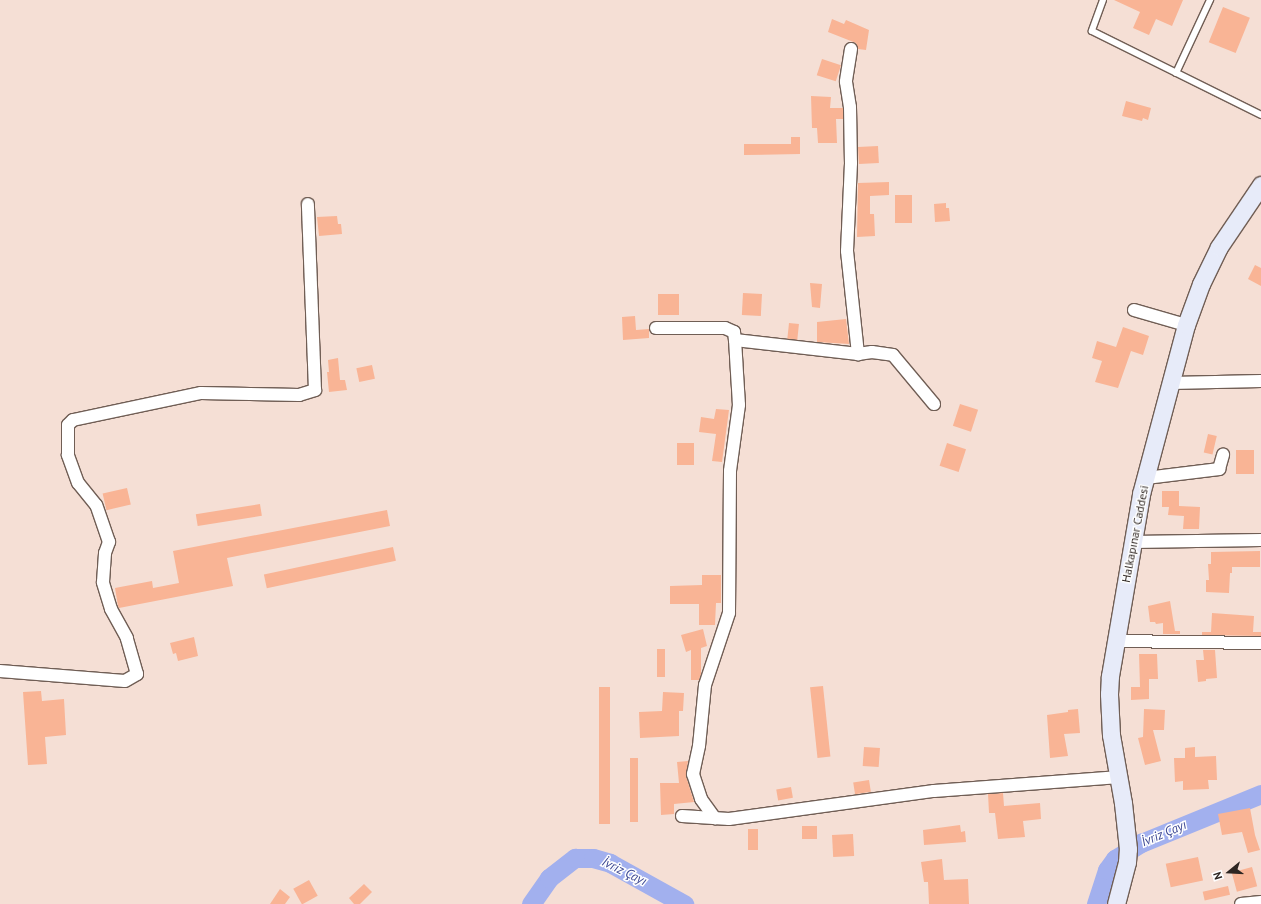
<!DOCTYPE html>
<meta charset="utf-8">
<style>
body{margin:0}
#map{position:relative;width:1261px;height:904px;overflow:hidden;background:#f5dfd5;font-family:"PT Sans",sans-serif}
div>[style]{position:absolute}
.river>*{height:19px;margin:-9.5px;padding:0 9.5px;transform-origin:9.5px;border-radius:9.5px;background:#a2b0ee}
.building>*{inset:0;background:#f9b495;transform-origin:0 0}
.roads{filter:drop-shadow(1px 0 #705e55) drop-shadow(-1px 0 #705e55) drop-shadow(0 1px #705e55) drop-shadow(0 -1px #705e55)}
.service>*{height:6px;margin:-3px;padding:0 3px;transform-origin:3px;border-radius:3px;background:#fff}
.minor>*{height:12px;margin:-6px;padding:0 6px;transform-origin:6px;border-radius:6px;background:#fff}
.secondary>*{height:17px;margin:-8.5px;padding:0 8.5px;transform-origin:8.5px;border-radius:8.5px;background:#e7ebf9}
span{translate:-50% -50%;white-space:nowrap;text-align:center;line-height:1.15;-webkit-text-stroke:3px #fff;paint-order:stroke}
.street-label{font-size:12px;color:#2e2622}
.water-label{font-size:13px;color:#3f4a94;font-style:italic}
.north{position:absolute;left:1209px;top:852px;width:40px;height:40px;-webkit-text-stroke:3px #fff;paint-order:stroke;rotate:252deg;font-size:11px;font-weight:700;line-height:16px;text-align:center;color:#2e2622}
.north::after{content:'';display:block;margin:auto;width:14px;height:18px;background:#2e2622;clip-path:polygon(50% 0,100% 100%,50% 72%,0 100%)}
</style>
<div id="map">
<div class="river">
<i style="left:531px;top:904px;width:32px;rotate:-55deg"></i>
<i style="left:549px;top:878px;width:33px;rotate:-38deg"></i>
<i style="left:575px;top:858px;width:18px"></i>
<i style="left:593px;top:858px;width:18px;rotate:16deg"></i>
<i style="left:610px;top:863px;width:85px;rotate:29deg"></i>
<i style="left:1096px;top:904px;width:36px;rotate:-72deg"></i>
<i style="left:1107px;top:870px;width:14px;rotate:-54deg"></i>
<i style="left:1115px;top:859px;width:31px;rotate:-32deg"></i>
<i style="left:1141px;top:843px;width:130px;rotate:-22.2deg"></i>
</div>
<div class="building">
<i style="clip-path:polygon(1114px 0,1183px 0,1172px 26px,1156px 19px,1149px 35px,1133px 28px,1140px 12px)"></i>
<i style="left:1223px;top:7px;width:29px;height:38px;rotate:22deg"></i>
<i style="clip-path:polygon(832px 19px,844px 24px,846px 20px,869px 30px,866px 50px,858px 49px,856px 43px,828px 32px)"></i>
<i style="left:822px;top:59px;width:20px;height:17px;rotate:18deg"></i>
<i style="clip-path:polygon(811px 96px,831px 97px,830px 108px,843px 108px,843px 119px,836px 119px,837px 143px,818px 143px,817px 128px,812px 128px)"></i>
<i style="clip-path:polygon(1126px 101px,1151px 108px,1148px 120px,1143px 118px,1142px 121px,1122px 116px)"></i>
<i style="clip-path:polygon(791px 137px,800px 137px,800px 154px,744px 155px,744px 144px,791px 144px)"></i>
<i style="left:878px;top:146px;width:17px;height:20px;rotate:87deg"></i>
<i style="clip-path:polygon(889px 182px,889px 195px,870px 196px,870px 214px,874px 214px,875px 236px,857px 237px,858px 183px)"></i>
<i style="left:895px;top:195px;width:17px;height:28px"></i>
<i style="clip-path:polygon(946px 203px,946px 208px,949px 208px,950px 221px,935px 222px,934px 204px)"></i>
<i style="clip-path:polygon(337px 216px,338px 224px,341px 224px,342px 234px,319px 236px,317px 217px)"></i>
<i style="clip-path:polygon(1255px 265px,1261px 268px,1261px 286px,1248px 279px)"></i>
<i style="clip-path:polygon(810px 283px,822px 284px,820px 308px,812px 307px)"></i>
<i style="left:743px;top:293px;width:19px;height:22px;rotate:3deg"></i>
<i style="left:658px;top:294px;width:21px;height:21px"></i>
<i style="clip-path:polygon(635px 316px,636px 330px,649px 329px,649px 338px,623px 340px,622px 317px)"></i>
<i style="clip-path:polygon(846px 319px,849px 344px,817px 342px,817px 322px)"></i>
<i style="left:789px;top:323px;width:10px;height:16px;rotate:6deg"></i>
<i style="clip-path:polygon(1123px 327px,1149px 336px,1143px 355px,1131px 351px,1118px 388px,1095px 382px,1102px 361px,1092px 358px,1097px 341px,1116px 347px)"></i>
<i style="clip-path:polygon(338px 358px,340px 380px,345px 380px,347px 390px,329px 392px,327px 372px,329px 372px,328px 360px)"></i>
<i style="left:372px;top:365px;width:14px;height:16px;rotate:78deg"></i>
<i style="left:960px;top:404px;width:19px;height:23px;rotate:18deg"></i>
<i style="clip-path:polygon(716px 409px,729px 410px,722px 462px,712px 461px,716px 434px,699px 432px,701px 417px,714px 419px)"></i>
<i style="left:1208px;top:434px;width:9px;height:19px;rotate:13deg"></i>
<i style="left:677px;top:443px;width:17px;height:22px"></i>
<i style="left:947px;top:443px;width:20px;height:24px;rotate:18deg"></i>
<i style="left:1236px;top:450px;width:18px;height:24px"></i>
<i style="left:127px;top:488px;width:17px;height:25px;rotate:77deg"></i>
<i style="clip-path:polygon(1162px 491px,1179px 491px,1179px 506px,1200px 507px,1199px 529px,1183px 529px,1184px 516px,1168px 515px,1169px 507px,1162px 507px)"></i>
<i style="left:260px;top:504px;width:12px;height:65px;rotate:81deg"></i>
<i style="clip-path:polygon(387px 510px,390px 526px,227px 558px,233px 586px,119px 608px,118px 606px,115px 588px,152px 581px,153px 588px,179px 583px,173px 551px)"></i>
<i style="left:393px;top:547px;width:14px;height:132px;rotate:78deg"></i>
<i style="clip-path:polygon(1260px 551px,1260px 567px,1232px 567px,1232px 573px,1230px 573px,1229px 593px,1206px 592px,1206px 580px,1209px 580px,1208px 564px,1211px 564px,1211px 552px)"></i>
<i style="clip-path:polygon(702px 575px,721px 575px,721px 603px,716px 603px,715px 625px,699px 625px,699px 604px,670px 604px,670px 586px,702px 585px)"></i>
<i style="clip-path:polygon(1170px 601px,1175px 631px,1180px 631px,1180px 634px,1163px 634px,1163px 623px,1156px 624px,1155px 622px,1150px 622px,1148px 606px)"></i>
<i style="clip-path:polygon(1212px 613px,1254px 616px,1253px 632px,1261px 632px,1261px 636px,1202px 635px,1202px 632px,1211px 632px)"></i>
<i style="clip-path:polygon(703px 629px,707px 646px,701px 648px,701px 674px,699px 680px,691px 680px,691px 650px,686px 652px,681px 635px)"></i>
<i style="clip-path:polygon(194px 637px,198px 656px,178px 661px,176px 653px,173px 654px,170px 643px)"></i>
<i style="left:657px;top:649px;width:8px;height:28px"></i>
<i style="clip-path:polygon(1203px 650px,1215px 650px,1217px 678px,1206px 679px,1206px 681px,1198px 682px,1196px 660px,1204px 660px)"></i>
<i style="clip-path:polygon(1139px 654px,1157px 654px,1158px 679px,1149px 679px,1149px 699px,1131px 700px,1131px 687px,1140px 687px)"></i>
<i style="left:823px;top:686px;width:71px;height:13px;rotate:84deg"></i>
<i style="left:599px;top:687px;width:11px;height:137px"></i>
<i style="clip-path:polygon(41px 691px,42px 701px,64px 699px,66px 735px,45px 737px,47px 764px,28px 765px,23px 692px)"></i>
<i style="clip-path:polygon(663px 692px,684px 693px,683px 711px,679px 711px,679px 736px,640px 738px,639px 712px,662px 711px)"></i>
<i style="clip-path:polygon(1078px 709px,1080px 733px,1064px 734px,1068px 756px,1050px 758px,1047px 715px,1068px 712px,1068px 710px)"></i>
<i style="clip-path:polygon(1144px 709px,1165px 710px,1164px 730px,1153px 730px,1161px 761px,1145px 765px,1138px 738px,1143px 737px)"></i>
<i style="left:864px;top:747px;width:16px;height:19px;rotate:4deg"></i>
<i style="clip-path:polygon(1195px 747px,1195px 757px,1216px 756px,1217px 780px,1208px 780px,1209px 789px,1183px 790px,1183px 781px,1175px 782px,1174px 758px,1185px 758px,1185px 748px)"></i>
<i style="left:630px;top:758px;width:8px;height:64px"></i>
<i style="clip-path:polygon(688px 761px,686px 776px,694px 802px,674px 804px,674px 814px,661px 815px,660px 783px,679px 783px,677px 762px)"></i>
<i style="left:869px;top:780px;width:12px;height:16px;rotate:81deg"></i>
<i style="left:791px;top:787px;width:11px;height:15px;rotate:80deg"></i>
<i style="clip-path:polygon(1003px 793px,1004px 806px,1040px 803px,1041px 819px,1023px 821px,1025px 837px,998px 839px,995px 813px,989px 813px,988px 794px)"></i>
<i style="clip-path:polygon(1250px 808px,1255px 835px,1260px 850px,1248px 853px,1242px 832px,1222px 835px,1218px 814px)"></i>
<i style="clip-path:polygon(960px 825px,961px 832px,965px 831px,966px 842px,924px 845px,923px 830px)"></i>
<i style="left:802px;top:826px;width:15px;height:13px"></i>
<i style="left:748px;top:829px;width:10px;height:21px"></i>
<i style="left:853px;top:834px;width:22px;height:21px;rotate:87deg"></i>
<i style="left:1198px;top:857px;width:24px;height:33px;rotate:78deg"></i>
<i style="clip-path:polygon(942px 859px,944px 880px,968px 879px,969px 904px,929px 904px,928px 882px,924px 882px,921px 862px)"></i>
<i style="left:1252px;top:867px;width:20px;height:21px;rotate:75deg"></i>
<i style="left:309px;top:880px;width:18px;height:18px;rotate:61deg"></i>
<i style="clip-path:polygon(364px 884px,372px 892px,360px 904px,354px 904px,349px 898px)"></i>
<i style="left:1228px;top:886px;width:9px;height:26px;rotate:77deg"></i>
<i style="clip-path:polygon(280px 889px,290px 897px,285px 904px,270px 904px)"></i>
</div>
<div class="roads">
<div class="service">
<i style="left:1103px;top:0;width:33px;rotate:110deg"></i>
<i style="left:1092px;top:31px;width:189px;rotate:26.4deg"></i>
<i style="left:1176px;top:73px;width:81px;rotate:-65deg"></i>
</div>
<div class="minor">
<i style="left:851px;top:49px;width:33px;rotate:99deg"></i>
<i style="left:846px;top:82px;width:25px;rotate:81deg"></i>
<i style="left:850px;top:107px;width:56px;rotate:89deg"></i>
<i style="left:851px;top:163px;width:88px;rotate:92.6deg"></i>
<i style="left:847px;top:251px;width:104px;rotate:83.9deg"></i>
<i style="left:1134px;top:310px;width:54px;rotate:16.1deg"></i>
<i style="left:656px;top:328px;width:69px"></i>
<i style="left:725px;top:328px;width:10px;rotate:24deg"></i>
<i style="left:734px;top:332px;width:8px;rotate:83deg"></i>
<i style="left:735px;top:340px;width:65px;rotate:86.5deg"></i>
<i style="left:739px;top:405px;width:67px;rotate:97.8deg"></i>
<i style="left:730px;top:471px;width:142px;rotate:90.4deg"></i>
<i style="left:729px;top:613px;width:76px;rotate:108.4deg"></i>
<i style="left:705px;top:685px;width:61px;rotate:95.6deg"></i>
<i style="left:699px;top:746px;width:29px;rotate:102deg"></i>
<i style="left:693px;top:774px;width:26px;rotate:72deg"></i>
<i style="left:701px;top:799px;width:24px;rotate:54deg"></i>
<i style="left:735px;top:340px;width:124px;rotate:6.5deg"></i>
<i style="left:858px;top:354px;width:14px;rotate:-8deg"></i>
<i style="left:872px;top:352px;width:21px;rotate:8deg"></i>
<i style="left:893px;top:355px;width:64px;rotate:50.1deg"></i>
<i style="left:1171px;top:383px;width:90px;rotate:-1.3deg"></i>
<i style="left:1146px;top:478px;width:74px;rotate:-7deg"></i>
<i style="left:1219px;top:469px;width:15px;rotate:-74deg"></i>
<i style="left:1133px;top:542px;width:128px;rotate:-0.9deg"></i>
<i style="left:1116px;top:641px;width:145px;rotate:0.8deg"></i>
<i style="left:0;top:671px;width:125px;rotate:4.6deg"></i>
<i style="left:125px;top:681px;width:14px;rotate:-30deg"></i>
<i style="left:137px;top:674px;width:37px;rotate:-106deg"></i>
<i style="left:127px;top:638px;width:33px;rotate:-119deg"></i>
<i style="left:111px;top:609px;width:28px;rotate:-107deg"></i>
<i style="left:103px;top:582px;width:29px;rotate:-86deg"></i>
<i style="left:105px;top:553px;width:12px;rotate:-70deg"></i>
<i style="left:109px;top:542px;width:39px;rotate:-109deg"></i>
<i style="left:96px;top:505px;width:28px;rotate:-129deg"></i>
<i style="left:78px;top:483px;width:30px;rotate:-110deg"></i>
<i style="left:68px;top:455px;width:30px;rotate:-90deg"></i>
<i style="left:68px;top:425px;width:7px;rotate:-45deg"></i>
<i style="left:73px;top:420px;width:131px;rotate:-11.9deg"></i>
<i style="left:201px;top:393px;width:98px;rotate:1.2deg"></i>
<i style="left:299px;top:395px;width:17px;rotate:-17deg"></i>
<i style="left:315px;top:390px;width:186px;rotate:-92.2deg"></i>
<i style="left:682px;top:816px;width:47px;rotate:3.7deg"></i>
<i style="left:729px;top:819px;width:207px;rotate:-7.8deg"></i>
<i style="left:934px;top:791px;width:186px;rotate:-4.3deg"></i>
<i style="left:1241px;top:904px;width:20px;rotate:-6deg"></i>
</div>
<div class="secondary">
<i style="left:1116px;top:904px;width:43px;rotate:-75.3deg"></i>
<i style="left:1127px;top:862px;width:13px;rotate:-86deg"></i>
<i style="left:1128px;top:849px;width:46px;rotate:-96.2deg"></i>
<i style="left:1123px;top:803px;width:69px;rotate:-100deg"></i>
<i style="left:1111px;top:735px;width:41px;rotate:-92.8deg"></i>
<i style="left:1109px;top:694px;width:18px;rotate:-87deg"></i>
<i style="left:1110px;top:676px;width:185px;rotate:-80.3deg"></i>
<i style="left:1141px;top:494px;width:175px;rotate:-75.1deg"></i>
<i style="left:1186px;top:325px;width:44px;rotate:-69.9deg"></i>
<i style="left:1201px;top:284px;width:41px;rotate:-64.1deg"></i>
<i style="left:1219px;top:247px;width:75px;rotate:-55.9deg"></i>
</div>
</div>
<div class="street-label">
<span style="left:1135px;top:534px;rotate:-79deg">Halkapınar Caddesi</span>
</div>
<div class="water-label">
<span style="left:1164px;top:834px;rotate:-23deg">İvriz Çayı</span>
<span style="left:624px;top:872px;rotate:26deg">İvriz Çayı</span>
</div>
<div class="north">N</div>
</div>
